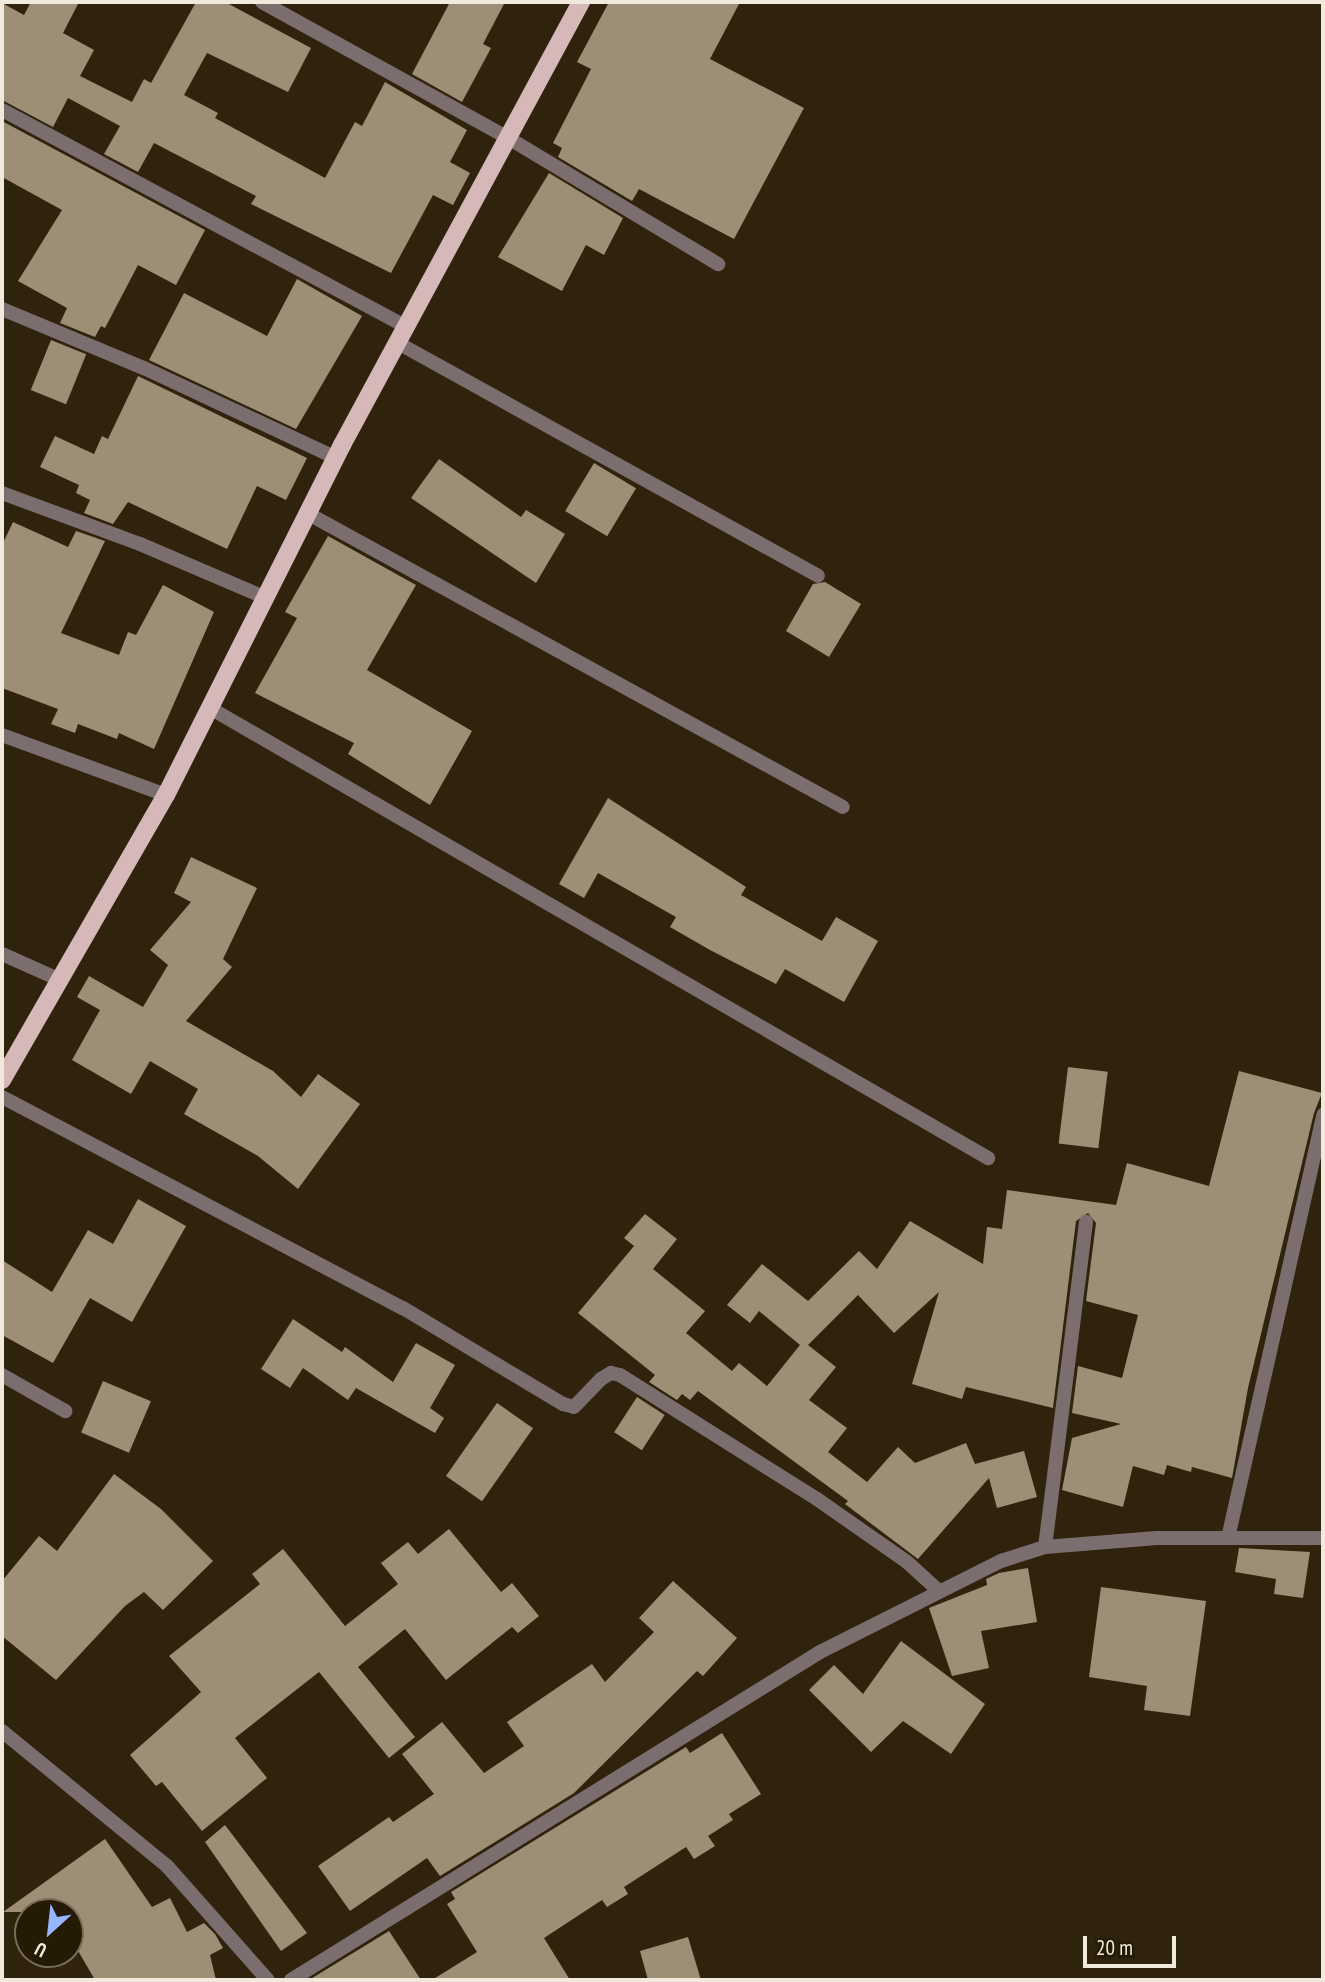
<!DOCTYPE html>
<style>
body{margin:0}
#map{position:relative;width:1325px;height:1982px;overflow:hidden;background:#2f230d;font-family:"PT Sans Narrow",sans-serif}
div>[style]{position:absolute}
.building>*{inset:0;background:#9d8f76;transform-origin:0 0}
.service>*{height:14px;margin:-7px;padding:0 7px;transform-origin:7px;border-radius:7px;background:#7c6e6e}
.minor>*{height:14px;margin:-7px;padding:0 7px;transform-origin:7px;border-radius:7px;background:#7c6e6e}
.primary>*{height:18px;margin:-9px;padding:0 9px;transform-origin:9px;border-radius:9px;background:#d5b8b7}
span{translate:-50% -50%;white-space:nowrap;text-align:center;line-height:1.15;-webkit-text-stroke:7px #251a04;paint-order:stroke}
.frame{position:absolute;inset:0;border:4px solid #f1eadc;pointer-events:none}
.north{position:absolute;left:14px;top:1898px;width:70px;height:70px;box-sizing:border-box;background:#251a04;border:2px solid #776d5a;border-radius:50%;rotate:207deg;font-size:19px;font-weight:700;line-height:28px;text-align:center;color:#f1eadc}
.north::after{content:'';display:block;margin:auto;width:24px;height:32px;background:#98b6fd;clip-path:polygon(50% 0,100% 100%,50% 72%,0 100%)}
.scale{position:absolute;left:1083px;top:1936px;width:93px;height:32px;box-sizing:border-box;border:4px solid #f1eadc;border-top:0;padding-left:9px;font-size:21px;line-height:24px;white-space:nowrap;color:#f1eadc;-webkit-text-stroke:5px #251a04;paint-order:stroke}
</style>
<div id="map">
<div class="building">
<i style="clip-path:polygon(31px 2px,79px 2px,63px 33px,94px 50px,80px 76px,132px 102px,144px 79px,151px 83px,196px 2px,225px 2px,311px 48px,288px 92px,207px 53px,184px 95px,218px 113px,215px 118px,325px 178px,355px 122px,362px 126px,385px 82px,467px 130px,450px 162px,470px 173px,453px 205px,433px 195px,391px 273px,251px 204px,256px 196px,154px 143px,138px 172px,104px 154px,120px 126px,68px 98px,53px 127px,2px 100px,2px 3px,24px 15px)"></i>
<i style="clip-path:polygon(450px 2px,505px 2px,483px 44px,491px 48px,462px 102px,412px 74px)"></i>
<i style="clip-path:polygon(609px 2px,740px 2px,710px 59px,804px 108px,734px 239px,639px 189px,632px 201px,558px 157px,562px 148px,553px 143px,591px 69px,577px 62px)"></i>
<i style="clip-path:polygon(2px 121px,205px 230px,176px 285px,138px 265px,105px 328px,101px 326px,95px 337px,60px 323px,67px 308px,18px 281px,62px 210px,2px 177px)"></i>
<i style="clip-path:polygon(549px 173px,623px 218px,604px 255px,586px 245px,562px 291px,498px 257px)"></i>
<i style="clip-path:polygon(297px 279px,362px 316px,296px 429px,149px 360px,184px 293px,267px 336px)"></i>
<i style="left:51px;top:340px;width:38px;height:54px;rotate:22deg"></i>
<i style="clip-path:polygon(138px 376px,307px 458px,286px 500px,257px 486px,227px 549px,128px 502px,113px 524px,84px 513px,90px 500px,76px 493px,79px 485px,40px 467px,55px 436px,94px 454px,102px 436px,108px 439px)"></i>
<i style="clip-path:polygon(439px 459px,521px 517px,526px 510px,565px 534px,536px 583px,411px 498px)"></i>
<i style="left:594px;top:463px;width:49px;height:56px;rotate:31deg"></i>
<i style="clip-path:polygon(13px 522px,68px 547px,76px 531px,105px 541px,61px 633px,119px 655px,128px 632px,136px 635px,163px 585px,214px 612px,154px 749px,119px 733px,117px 739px,78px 724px,75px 733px,51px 724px,58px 709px,2px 688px,2px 545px)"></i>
<i style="clip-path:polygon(328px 536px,416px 585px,367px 670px,472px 731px,430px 805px,348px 754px,354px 743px,255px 693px,297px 618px,285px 612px)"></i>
<i style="clip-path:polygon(825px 582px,861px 604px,829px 657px,786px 631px,813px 584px)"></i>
<i style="clip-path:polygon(608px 798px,746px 887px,741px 895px,822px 941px,836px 917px,878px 941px,844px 1002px,785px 969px,776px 984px,710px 950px,670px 927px,676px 917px,598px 873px,584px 898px,559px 884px)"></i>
<i style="clip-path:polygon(191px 857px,257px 888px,223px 959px,232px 967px,186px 1021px,273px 1071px,301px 1097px,318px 1074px,360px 1104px,298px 1189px,258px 1156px,184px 1114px,198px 1089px,150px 1061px,131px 1094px,72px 1060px,100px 1010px,77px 997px,89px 976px,143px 1007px,168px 965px,150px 950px,191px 902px,174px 893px)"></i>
<i style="left:1068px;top:1067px;width:40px;height:77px;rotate:7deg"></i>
<i style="clip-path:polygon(1239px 1071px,1322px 1093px,1314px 1113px,1248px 1388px,1232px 1478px,1192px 1467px,1191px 1472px,1167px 1465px,1164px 1475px,1133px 1466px,1123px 1507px,1062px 1490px,1072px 1438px,1121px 1424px,1072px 1413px,1078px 1366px,1122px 1378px,1138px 1315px,1086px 1301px,1096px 1223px,1088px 1213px,1076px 1221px,1053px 1408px,966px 1387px,962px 1399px,912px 1384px,939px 1292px,894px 1333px,858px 1295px,808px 1345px,836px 1367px,809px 1400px,847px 1428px,828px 1452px,867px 1482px,898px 1447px,915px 1463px,966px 1443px,975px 1464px,1024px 1451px,1037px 1497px,997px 1508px,989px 1478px,918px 1559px,845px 1504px,848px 1501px,698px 1391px,690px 1400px,682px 1394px,677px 1400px,649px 1382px,655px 1375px,578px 1313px,634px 1246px,624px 1238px,645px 1214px,677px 1239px,653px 1269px,705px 1311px,686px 1333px,732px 1371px,739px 1363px,767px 1386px,800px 1345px,759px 1311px,750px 1323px,727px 1305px,762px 1264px,808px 1301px,859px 1251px,877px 1269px,910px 1221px,983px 1264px,987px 1227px,1002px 1229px,1007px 1190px,1116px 1205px,1127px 1163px,1209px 1186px)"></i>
<i style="clip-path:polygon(138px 1199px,186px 1226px,132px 1322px,90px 1298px,53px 1363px,2px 1335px,2px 1260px,52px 1292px,88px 1230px,113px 1244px)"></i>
<i style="clip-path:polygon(293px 1319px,342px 1352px,345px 1347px,393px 1382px,416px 1343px,455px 1365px,430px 1408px,444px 1418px,435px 1433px,356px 1388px,348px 1400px,303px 1368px,290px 1388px,261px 1369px)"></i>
<i style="left:103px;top:1381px;width:52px;height:56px;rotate:23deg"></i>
<i style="left:637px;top:1397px;width:33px;height:42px;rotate:33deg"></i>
<i style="left:497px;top:1403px;width:44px;height:89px;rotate:35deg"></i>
<i style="clip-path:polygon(114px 1474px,161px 1509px,213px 1561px,163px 1610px,144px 1592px,125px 1606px,56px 1680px,2px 1636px,2px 1581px,39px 1536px,57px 1551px)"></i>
<i style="clip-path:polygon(449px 1529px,501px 1592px,512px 1583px,539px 1616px,518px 1633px,512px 1627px,446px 1680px,405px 1629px,358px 1667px,415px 1737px,389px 1758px,319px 1672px,235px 1738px,267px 1778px,202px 1831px,162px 1782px,156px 1786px,130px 1755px,201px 1692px,169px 1656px,260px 1584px,252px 1574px,283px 1549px,345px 1626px,398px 1584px,381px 1563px,408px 1542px,418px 1554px)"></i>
<i style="clip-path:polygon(1239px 1548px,1310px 1552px,1303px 1598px,1274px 1594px,1276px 1579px,1235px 1572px)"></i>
<i style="clip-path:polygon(1028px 1568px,1037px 1622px,981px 1631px,989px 1668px,952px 1676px,929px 1608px,987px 1585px,986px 1579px,999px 1573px)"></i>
<i style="clip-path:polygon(673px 1581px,737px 1638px,703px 1676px,697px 1671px,574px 1793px,440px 1876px,427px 1858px,350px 1911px,318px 1866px,389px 1817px,393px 1822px,434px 1794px,402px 1754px,442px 1722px,484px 1773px,524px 1746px,507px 1722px,592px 1664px,605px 1682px,654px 1632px,639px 1618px)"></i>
<i style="clip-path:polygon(1101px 1587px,1206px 1601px,1190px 1716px,1144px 1710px,1147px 1686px,1089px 1677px)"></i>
<i style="clip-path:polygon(901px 1641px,985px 1704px,951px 1754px,903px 1721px,871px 1752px,809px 1690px,834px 1665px,863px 1694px)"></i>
<i style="clip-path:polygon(722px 1733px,761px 1794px,729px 1814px,733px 1820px,708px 1836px,715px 1846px,694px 1859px,686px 1847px,624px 1887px,628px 1894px,607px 1907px,602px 1900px,544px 1938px,570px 1980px,432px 1980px,477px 1952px,447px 1904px,455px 1899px,451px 1892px,686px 1747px,690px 1753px)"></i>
<i style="clip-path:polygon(225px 1825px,307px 1933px,281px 1951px,205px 1842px)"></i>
<i style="clip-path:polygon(105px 1839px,152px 1907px,170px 1898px,187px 1932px,204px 1923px,215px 1934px,223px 1948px,210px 1955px,216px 1980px,95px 1980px,70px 1937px,70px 1912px,3px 1912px)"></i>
<i style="clip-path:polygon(389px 1931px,421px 1980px,309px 1980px)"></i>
<i style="clip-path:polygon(688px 1937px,701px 1980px,648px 1980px,640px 1951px)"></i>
</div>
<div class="service">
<i style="left:2px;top:1375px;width:73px;rotate:29.7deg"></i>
</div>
<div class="minor">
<i style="left:262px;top:2px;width:283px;rotate:28.9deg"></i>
<i style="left:510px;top:139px;width:243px;rotate:31deg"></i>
<i style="left:2px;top:110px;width:459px;rotate:28.2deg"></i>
<i style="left:2px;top:309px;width:154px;rotate:22.6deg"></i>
<i style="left:144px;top:368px;width:212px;rotate:25.1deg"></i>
<i style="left:398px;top:343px;width:480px;rotate:29deg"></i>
<i style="left:2px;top:493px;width:147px;rotate:20.3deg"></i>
<i style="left:140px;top:544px;width:137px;rotate:23.2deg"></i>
<i style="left:307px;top:513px;width:611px;rotate:28.75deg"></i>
<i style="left:210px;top:708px;width:899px;rotate:30.05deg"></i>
<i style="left:2px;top:735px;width:175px;rotate:20.1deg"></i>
<i style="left:2px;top:954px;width:61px;rotate:24.1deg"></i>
<i style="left:2px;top:1097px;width:453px;rotate:27.8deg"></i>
<i style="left:403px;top:1308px;width:187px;rotate:31deg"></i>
<i style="left:563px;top:1404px;width:11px;rotate:15deg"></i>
<i style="left:574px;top:1407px;width:39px;rotate:-46deg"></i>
<i style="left:601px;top:1379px;width:12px;rotate:-31deg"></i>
<i style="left:611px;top:1373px;width:9px;rotate:13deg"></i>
<i style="left:620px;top:1375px;width:233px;rotate:32.2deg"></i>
<i style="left:817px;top:1499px;width:110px;rotate:35deg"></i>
<i style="left:907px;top:1562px;width:43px;rotate:42.2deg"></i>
<i style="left:1228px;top:1538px;width:434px;rotate:-77.3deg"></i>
<i style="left:1045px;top:1547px;width:328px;rotate:-82.8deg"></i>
<i style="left:2px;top:1731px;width:213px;rotate:39.3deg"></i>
<i style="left:167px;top:1866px;width:152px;rotate:48.5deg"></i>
<i style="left:291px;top:1980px;width:622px;rotate:-31.8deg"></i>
<i style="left:820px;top:1652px;width:203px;rotate:-26.7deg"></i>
<i style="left:1001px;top:1561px;width:46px;rotate:-17.7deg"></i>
<i style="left:1045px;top:1547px;width:112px;rotate:-4.6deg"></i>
<i style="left:1157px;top:1538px;width:166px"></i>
</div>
<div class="primary">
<i style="left:2px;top:1080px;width:329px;rotate:-60.1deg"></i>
<i style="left:166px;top:795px;width:392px;rotate:-63.3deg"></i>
<i style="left:342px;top:445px;width:503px;rotate:-61.65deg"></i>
</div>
<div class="frame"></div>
<div class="north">U</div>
<div class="scale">20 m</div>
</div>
